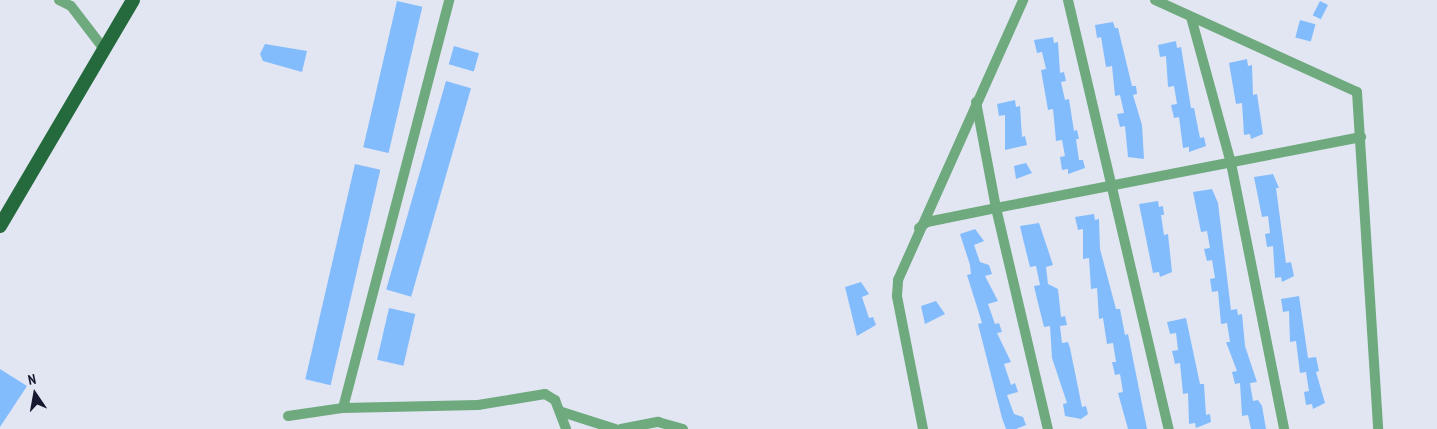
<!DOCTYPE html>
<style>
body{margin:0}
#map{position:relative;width:1437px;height:429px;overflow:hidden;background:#e2e6f3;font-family:"PT Sans Narrow",sans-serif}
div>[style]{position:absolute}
.building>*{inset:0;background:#82bcfc;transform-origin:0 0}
.minor>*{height:10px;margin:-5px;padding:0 5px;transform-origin:5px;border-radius:5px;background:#6faa7e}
.primary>*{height:14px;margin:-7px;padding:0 7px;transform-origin:7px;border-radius:7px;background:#256a3d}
span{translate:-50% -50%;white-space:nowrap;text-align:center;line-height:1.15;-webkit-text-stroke:4.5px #e2e6f3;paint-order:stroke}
.north{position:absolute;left:10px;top:369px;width:50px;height:50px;-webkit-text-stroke:4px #e2e6f3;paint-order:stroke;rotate:348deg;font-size:14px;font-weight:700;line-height:20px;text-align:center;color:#141930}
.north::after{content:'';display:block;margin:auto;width:18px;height:22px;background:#141930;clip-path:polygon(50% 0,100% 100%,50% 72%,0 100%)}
</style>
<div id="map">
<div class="building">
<i style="left:397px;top:1px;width:26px;height:150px;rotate:13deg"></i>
<i style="left:1320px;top:1px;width:9px;height:16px;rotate:27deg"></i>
<i style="left:1300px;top:20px;width:16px;height:18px;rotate:15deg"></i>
<i style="clip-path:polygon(1113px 22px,1115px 28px,1118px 28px,1132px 86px,1136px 86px,1137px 94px,1133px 95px,1142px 125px,1144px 159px,1128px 157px,1125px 126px,1120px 127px,1117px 114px,1124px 113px,1120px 95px,1115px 96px,1112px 66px,1106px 67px,1101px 37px,1097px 38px,1095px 25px)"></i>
<i style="clip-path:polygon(1053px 37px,1054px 43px,1058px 42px,1060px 73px,1064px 72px,1066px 81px,1061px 82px,1065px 100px,1069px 99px,1074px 131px,1077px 130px,1079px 139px,1076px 139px,1079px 160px,1083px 160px,1085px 168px,1068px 174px,1068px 169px,1062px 170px,1060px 157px,1065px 156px,1062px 140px,1056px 141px,1053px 109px,1048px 110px,1041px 70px,1046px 69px,1042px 52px,1037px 53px,1034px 40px)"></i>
<i style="clip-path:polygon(1176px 41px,1177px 48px,1181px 47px,1191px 108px,1194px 108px,1200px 138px,1204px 137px,1206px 146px,1189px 152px,1189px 147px,1183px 148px,1179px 117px,1174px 118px,1171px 105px,1177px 104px,1174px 86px,1168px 87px,1166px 56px,1160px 57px,1158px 45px)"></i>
<i style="clip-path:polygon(265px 44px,307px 51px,302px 72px,263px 61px,260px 54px)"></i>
<i style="left:454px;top:46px;width:26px;height:19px;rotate:16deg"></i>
<i style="clip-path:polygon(1247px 59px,1248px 66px,1252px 65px,1253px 95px,1257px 94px,1263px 134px,1251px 139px,1250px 134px,1244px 135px,1242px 103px,1236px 104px,1229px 63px)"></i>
<i style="left:446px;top:81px;width:26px;height:217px;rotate:16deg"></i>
<i style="clip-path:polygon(1015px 100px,1016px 107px,1020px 106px,1022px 137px,1025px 136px,1027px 145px,1005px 150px,1005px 115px,999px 116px,997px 104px)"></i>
<i style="clip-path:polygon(1026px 163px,1032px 173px,1016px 179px,1014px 166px)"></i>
<i style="left:355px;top:164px;width:26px;height:221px;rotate:13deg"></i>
<i style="clip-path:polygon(1273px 174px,1279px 188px,1276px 188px,1286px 263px,1291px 262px,1294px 276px,1282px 282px,1281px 277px,1275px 278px,1273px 246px,1267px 247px,1265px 234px,1270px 233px,1268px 216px,1262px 217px,1254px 177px)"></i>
<i style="clip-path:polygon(1212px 189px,1218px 203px,1231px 310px,1237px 309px,1238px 315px,1242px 314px,1245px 346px,1257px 382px,1250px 383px,1253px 401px,1258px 400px,1262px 406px,1266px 429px,1251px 429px,1248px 415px,1242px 416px,1240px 383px,1235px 384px,1232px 372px,1237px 371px,1226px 342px,1230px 342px,1227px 323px,1221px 324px,1218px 291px,1212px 292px,1210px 279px,1215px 278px,1212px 260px,1207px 261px,1204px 249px,1210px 248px,1207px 231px,1201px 232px,1193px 192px)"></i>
<i style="clip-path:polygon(1158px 201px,1159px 207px,1163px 206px,1164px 215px,1161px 215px,1164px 235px,1168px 234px,1172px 272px,1160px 277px,1159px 272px,1153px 273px,1139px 204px)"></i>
<i style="clip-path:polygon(1094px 214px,1095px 220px,1099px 219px,1100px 249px,1116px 309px,1120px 309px,1125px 335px,1128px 334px,1147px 429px,1128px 429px,1118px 393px,1123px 392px,1120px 374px,1115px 375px,1112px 362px,1116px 362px,1113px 343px,1107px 344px,1103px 318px,1099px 319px,1097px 288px,1091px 289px,1089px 258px,1083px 259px,1083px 229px,1078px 230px,1075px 217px)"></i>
<i style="clip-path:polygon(1039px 223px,1053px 265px,1046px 267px,1048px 284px,1058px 289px,1061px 317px,1065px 316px,1067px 325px,1060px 326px,1062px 343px,1068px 342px,1070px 348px,1082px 407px,1086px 406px,1088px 414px,1081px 419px,1065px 416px,1063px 404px,1067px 403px,1052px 358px,1050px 326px,1044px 327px,1037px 299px,1034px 286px,1040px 285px,1036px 266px,1030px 267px,1023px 239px,1020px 226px)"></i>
<i style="clip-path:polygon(975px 229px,984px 241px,974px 245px,980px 262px,989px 265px,992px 274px,985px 276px,998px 301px,988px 304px,995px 324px,999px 323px,1002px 332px,997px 333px,1011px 362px,1004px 364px,1011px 385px,1015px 383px,1018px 392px,1007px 395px,1014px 414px,1023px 417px,1026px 425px,1016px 429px,1006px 429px,1002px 418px,978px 324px,982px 323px,967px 275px,971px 274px,970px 265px,960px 234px)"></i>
<i style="clip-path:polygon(861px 282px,869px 294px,862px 297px,869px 318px,873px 317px,876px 325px,857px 336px,845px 287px)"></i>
<i style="clip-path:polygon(1299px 296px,1308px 358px,1316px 357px,1319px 371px,1316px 372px,1325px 403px,1313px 409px,1312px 404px,1306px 405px,1304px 392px,1309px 391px,1306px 372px,1300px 373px,1296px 341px,1290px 342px,1289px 311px,1283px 312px,1281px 299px)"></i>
<i style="clip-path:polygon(936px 301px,945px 314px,925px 324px,921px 306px)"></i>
<i style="left:389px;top:308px;width:27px;height:53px;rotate:13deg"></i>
<i style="clip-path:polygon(1186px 318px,1200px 384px,1204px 384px,1206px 415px,1210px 414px,1211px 422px,1196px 428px,1195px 423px,1189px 424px,1188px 393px,1183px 394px,1180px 363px,1175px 364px,1172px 351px,1178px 350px,1176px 333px,1170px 334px,1167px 322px)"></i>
<i style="clip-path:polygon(0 369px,27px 386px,0 427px)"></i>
</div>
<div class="minor">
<i style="left:59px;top:0;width:13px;rotate:27deg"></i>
<i style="left:71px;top:6px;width:54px;rotate:52.5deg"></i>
<i style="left:1068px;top:0;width:441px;rotate:76.8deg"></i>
<i style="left:1155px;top:0;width:222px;rotate:24.5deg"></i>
<i style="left:1357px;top:92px;width:338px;rotate:86.4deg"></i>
<i style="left:1191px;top:17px;width:151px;rotate:74.7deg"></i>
<i style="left:1231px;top:163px;width:271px;rotate:78.7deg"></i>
<i style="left:976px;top:102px;width:108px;rotate:79.3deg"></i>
<i style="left:996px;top:208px;width:227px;rotate:76.8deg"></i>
<i style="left:919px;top:228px;width:10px;rotate:-37deg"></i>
<i style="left:927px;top:222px;width:70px;rotate:-11.5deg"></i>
<i style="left:996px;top:208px;width:372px;rotate:-11deg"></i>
<i style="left:343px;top:408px;width:422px;rotate:-75.4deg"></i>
<i style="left:562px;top:412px;width:56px;rotate:17.8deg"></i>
<i style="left:288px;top:416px;width:56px;rotate:-8.3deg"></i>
<i style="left:343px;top:408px;width:135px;rotate:-1.3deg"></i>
<i style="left:478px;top:405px;width:68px;rotate:-9.3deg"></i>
<i style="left:545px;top:394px;width:12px;rotate:31deg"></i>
<i style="left:555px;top:400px;width:31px;rotate:69deg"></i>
<i style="left:621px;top:429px;width:38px;rotate:-11deg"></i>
<i style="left:658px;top:422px;width:26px;rotate:16deg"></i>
<i style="left:923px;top:429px;width:136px;rotate:-101.1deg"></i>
<i style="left:897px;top:296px;width:16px;rotate:-86deg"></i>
<i style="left:898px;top:280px;width:307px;rotate:-65.9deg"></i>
</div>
<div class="primary">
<i style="left:0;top:226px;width:262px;rotate:-59.5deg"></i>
</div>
<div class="north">N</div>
</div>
